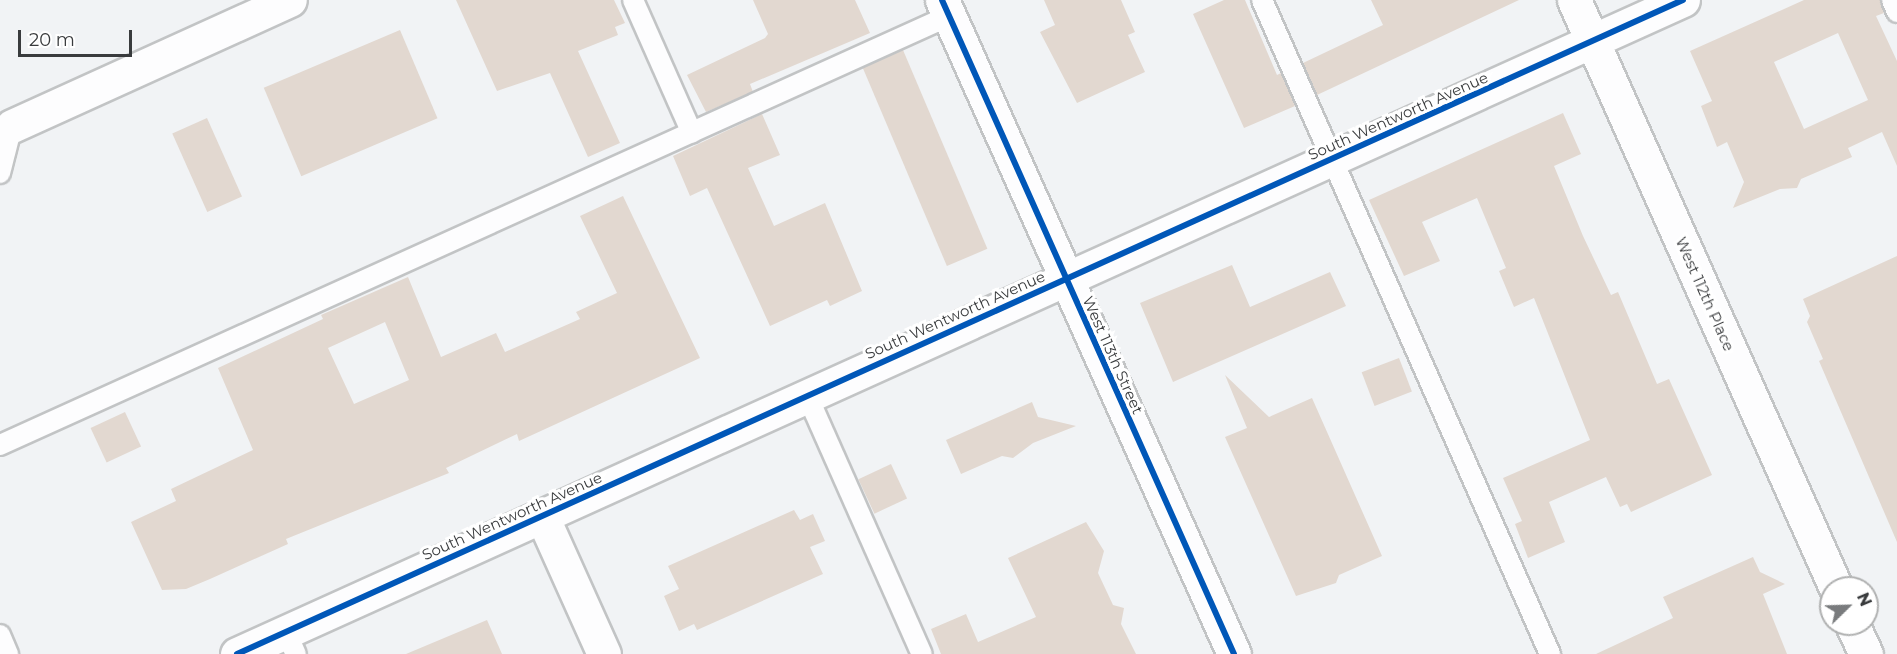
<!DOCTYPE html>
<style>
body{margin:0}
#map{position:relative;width:1897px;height:654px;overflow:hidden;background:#f1f3f5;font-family:Montserrat,sans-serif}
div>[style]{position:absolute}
.building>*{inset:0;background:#e2d8d0;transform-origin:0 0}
.roads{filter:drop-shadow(2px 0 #c2c4c5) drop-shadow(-2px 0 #c2c4c5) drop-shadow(0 2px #c2c4c5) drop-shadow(0 -2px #c2c4c5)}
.service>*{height:20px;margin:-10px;padding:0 10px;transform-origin:10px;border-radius:10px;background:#fdfdfe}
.minor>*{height:33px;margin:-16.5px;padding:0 16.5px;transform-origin:16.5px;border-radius:16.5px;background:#fdfdfe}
.tertiary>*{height:33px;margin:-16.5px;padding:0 16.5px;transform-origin:16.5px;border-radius:16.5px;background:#fdfdfe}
.cycleway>*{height:6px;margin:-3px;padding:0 3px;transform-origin:3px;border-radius:3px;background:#0057b8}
span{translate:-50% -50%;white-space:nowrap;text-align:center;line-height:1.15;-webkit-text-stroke:6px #fff;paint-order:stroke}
.street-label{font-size:15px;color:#393b3d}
.north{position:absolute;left:1819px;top:576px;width:60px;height:60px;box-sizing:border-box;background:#fff;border:2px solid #b0b1b1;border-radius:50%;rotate:67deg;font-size:16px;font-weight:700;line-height:24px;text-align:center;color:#393b3d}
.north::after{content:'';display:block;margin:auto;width:21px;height:27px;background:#797b7d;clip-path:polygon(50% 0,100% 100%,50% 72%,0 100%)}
.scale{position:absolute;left:18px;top:30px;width:114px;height:27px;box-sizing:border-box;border:3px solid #393b3d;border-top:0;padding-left:8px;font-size:18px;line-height:21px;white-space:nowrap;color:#393b3d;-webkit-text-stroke:4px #fff;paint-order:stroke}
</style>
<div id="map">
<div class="building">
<i style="clip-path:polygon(456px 0,614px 0,625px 23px,615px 27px,618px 35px,578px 51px,620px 143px,588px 157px,550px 73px,497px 91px)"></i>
<i style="clip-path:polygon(753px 0,855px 0,870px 33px,750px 84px,753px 92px,706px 112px,687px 75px,765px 38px,768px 34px)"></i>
<i style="clip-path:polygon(1044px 0,1121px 0,1135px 32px,1128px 35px,1145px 72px,1077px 103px,1040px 32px,1055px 25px)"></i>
<i style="clip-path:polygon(1224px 0,1245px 0,1277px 75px,1281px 73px,1295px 106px,1244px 128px,1193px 14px)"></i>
<i style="clip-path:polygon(1371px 0,1519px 0,1317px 95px,1303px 63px,1383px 25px)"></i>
<i style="clip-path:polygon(evenodd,1804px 0,1880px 0,1884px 13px,1876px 16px,1897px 61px,1897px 166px,1882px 132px,1848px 148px,1852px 157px,1801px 179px,1797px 188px,1780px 189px,1733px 208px,1744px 182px,1727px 142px,1717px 147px,1701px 106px,1712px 101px,1690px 51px,1804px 0,1838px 33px,1868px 100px,1804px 129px,1774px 62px,1838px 33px)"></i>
<i style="left:400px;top:30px;width:96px;height:148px;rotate:67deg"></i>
<i style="left:903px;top:50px;width:216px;height:44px;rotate:67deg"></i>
<i style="clip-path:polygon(1563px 113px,1581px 154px,1554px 166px,1583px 236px,1611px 295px,1618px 292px,1657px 384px,1669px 379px,1712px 475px,1631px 512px,1627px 504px,1620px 507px,1606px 477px,1549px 502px,1565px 542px,1528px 558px,1515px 524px,1522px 521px,1503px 478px,1590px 440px,1534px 298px,1514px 307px,1499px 271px,1506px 268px,1477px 198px,1422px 222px,1440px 261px,1404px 276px,1369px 200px)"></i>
<i style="clip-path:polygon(762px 114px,780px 155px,748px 168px,774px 226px,825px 203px,862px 291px,830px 306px,827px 300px,770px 326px,707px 188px,690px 196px,673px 156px)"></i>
<i style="left:207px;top:118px;width:86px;height:38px;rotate:66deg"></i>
<i style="clip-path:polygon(evenodd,623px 196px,700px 358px,519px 441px,517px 434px,446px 468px,449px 473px,286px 539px,288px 544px,210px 579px,186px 589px,162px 590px,131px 522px,176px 501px,171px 489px,253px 450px,218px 368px,323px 319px,321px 315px,408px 277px,441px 357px,496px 333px,505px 352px,580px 319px,576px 312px,617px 293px,580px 216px,623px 196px,385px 322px,409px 380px,354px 404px,328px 348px,385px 322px)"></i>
<i style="clip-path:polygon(1897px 256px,1897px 542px,1819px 361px,1823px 359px,1807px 322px,1810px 316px,1803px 299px)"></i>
<i style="clip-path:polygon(1232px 265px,1250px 307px,1330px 272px,1346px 306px,1173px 382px,1140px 303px)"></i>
<i style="left:1399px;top:358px;width:36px;height:40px;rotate:69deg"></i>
<i style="clip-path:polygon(1225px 375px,1269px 417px,1312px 398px,1382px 556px,1339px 575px,1336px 583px,1296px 596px,1225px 437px,1247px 428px)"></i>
<i style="clip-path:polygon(1032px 402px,1038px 417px,1076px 426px,1033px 443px,1013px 458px,1002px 456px,961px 474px,946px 440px)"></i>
<i style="left:125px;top:412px;width:38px;height:38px;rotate:65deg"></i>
<i style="left:891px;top:464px;width:38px;height:36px;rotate:65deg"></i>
<i style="clip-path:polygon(794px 510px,800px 520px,813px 514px,825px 541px,810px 547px,823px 574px,697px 630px,694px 624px,679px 631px,664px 596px,679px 589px,668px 566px)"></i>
<i style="clip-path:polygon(1086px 522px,1104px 551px,1098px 573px,1113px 605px,1124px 608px,1121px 624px,1136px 654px,941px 654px,931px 629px,966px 614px,978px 642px,1036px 617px,1008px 558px)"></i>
<i style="clip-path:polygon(1753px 557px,1760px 572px,1785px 584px,1763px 594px,1787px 654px,1596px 654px,1673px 618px,1663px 597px)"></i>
<i style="clip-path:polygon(487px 620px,502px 654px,406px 654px)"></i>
</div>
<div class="roads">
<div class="service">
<i style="left:633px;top:0;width:145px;rotate:66.1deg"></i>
<i style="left:1262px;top:0;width:715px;rotate:66.23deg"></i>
<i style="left:1892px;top:0;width:13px;rotate:67deg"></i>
<i style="left:0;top:173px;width:49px;rotate:-75.7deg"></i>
<i style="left:807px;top:395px;width:283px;rotate:66.1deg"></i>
<i style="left:0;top:445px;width:1041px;rotate:-24.33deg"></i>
<i style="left:286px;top:632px;width:24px;rotate:66deg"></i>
<i style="left:0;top:635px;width:21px;rotate:67deg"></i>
</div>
<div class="minor">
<i style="left:942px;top:0;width:716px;rotate:65.94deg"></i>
<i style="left:1574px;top:0;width:644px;rotate:65.98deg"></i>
<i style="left:12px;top:126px;width:305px;rotate:-24.4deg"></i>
<i style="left:542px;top:516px;width:151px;rotate:65.8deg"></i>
<i style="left:1852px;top:624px;width:33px;rotate:65deg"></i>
</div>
<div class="tertiary">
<i style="left:237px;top:654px;width:1587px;rotate:-24.34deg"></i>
</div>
</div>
<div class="cycleway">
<i style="left:942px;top:0;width:716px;rotate:65.94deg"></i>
<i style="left:237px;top:654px;width:1587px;rotate:-24.34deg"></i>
</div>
<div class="street-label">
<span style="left:1398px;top:116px;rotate:-24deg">South Wentworth Avenue</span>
<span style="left:1705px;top:294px;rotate:66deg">West 112th Place</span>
<span style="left:955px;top:315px;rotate:-24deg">South Wentworth Avenue</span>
<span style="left:1113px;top:355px;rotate:66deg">West 113th Street</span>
<span style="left:512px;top:516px;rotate:-24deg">South Wentworth Avenue</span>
</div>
<div class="north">N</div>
<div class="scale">20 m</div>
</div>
